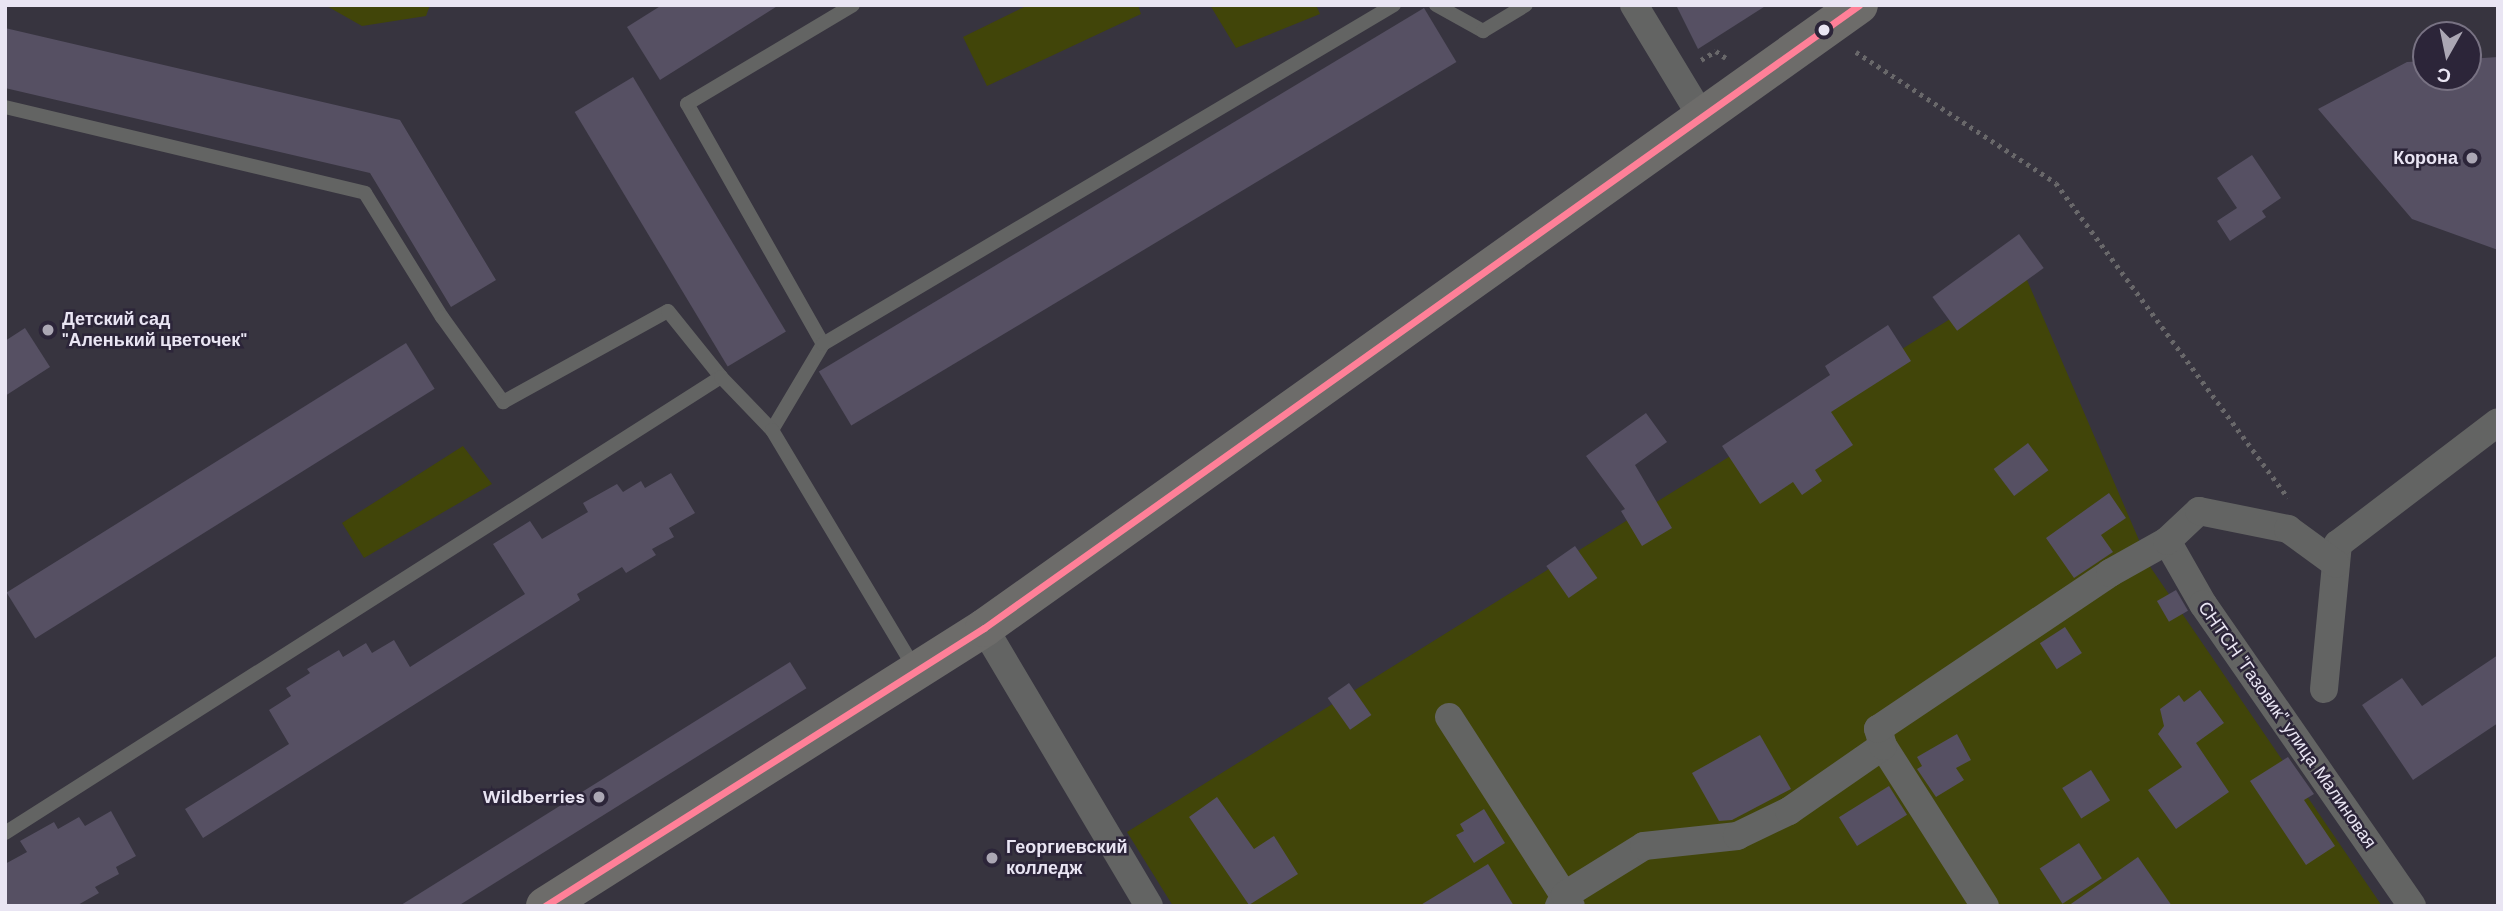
<!DOCTYPE html>
<meta charset="utf-8">
<style>
body{margin:0}
#map{position:relative;width:2503px;height:911px;overflow:hidden;background:#37343f;font-family:"DM Sans",sans-serif}
div>[style]{position:absolute}
.green>*{inset:0;background:#414509}
.building>*{inset:0;background:#565063;transform-origin:0 0}
.path>*{height:4.5px;margin-top:-2.25px;transform-origin:0;background:repeating-linear-gradient(90deg,#69686a 0 3.5px,transparent 0 8.5px)}
.lane>*{height:14px;margin:-7px;padding:0 7px;transform-origin:7px;border-radius:7px;background:#636463}
.street>*{height:28px;margin:-14px;padding:0 14px;transform-origin:14px;border-radius:14px;background:#636463}
.primary>*{height:38px;margin:-19px;padding:0 19px;transform-origin:19px;border-radius:19px;background:#6d6c6a}
.bus-1>*{height:7px;margin:-3.5px;padding:0 3.5px;transform-origin:3.5px;border-radius:3.5px;background:#ff8098}
.dots>*{width:19px;height:19px;translate:-50% -50%;box-sizing:border-box;border:4px solid #2c2539;border-radius:50%}
span{translate:-50% -50%;white-space:nowrap;text-align:center;line-height:1.15;-webkit-text-stroke:5px #2c2539;paint-order:stroke}
.poi-label{font-size:18px;color:#e9e5f3;font-weight:700}
.right{translate:-100% -50%;text-align:right}
.left{translate:0 -50%;text-align:left}
.street-label{font-size:18px;color:#e9e5f3}
.frame{position:absolute;inset:0;border:7px solid #e9e5f3;pointer-events:none}
.north{position:absolute;left:2412px;top:21px;width:70px;height:70px;box-sizing:border-box;background:#2c2539;border:2px solid #787283;border-radius:50%;rotate:189deg;font-size:19px;font-weight:700;line-height:28px;text-align:center;color:#e9e5f3}
.north::after{content:'';display:block;margin:auto;width:24px;height:32px;background:#aba7b4;clip-path:polygon(50% 0,100% 100%,50% 72%,0 100%)}
</style>
<div id="map">
<div class="green">
<i style="clip-path:polygon(325px 5px,430px 5px,426px 16px,362px 26px)"></i>
<i style="clip-path:polygon(1028px 5px,1138px 5px,1141px 14px,987px 86px,963px 37px)"></i>
<i style="clip-path:polygon(1210px 5px,1316px 5px,1320px 14px,1236px 48px)"></i>
<i style="clip-path:polygon(2024px 273px,2151px 568px,2382px 906px,1173px 906px,1127px 832px)"></i>
<i style="clip-path:polygon(463px 446px,492px 484px,364px 558px,342px 523px)"></i>
</div>
<div class="building">
<i style="clip-path:polygon(662px 5px,779px 5px,660px 80px,627px 27px)"></i>
<i style="clip-path:polygon(1676px 5px,1767px 5px,1698px 49px)"></i>
<i style="left:1424px;top:8px;width:63px;height:706px;rotate:59deg"></i>
<i style="clip-path:polygon(5px 28px,400px 120px,496px 280px,451px 307px,370px 173px,5px 88px)"></i>
<i style="clip-path:polygon(2498px 57px,2498px 250px,2412px 219px,2318px 109px,2407px 62px,2426px 61px,2426px 77px,2468px 77px,2468px 59px)"></i>
<i style="left:633px;top:77px;width:297px;height:68px;rotate:59deg"></i>
<i style="clip-path:polygon(2252px 155px,2281px 198px,2262px 211px,2266px 217px,2230px 241px,2217px 221px,2237px 208px,2217px 178px)"></i>
<i style="left:2019px;top:234px;width:42px;height:107px;rotate:54deg"></i>
<i style="clip-path:polygon(1888px 325px,1911px 361px,1831px 412px,1853px 445px,1815px 470px,1822px 481px,1802px 495px,1793px 482px,1760px 504px,1722px 446px,1830px 375px,1825px 366px)"></i>
<i style="clip-path:polygon(25px 328px,50px 367px,5px 396px,5px 341px)"></i>
<i style="left:406px;top:343px;width:54px;height:471px;rotate:58deg"></i>
<i style="clip-path:polygon(1646px 413px,1667px 442px,1635px 465px,1672px 528px,1642px 546px,1621px 511px,1625px 509px,1586px 456px)"></i>
<i style="left:2028px;top:443px;width:34px;height:43px;rotate:53deg"></i>
<i style="clip-path:polygon(671px 473px,695px 513px,669px 528px,674px 537px,652px 549px,656px 555px,626px 573px,622px 567px,577px 594px,580px 600px,203px 838px,185px 809px,289px 744px,269px 710px,291px 696px,286px 688px,310px 673px,307px 669px,339px 650px,343px 657px,366px 643px,372px 653px,394px 640px,410px 667px,525px 594px,493px 544px,530px 521px,542px 539px,588px 512px,583px 503px,617px 484px,623px 492px,641px 481px,645px 488px)"></i>
<i style="clip-path:polygon(2109px 493px,2126px 518px,2101px 535px,2113px 552px,2074px 578px,2046px 538px)"></i>
<i style="left:1575px;top:546px;width:39px;height:35px;rotate:55deg"></i>
<i style="left:2176px;top:590px;width:24px;height:22px;rotate:60deg"></i>
<i style="left:2065px;top:627px;width:31px;height:30px;rotate:57deg"></i>
<i style="clip-path:polygon(2498px 655px,2498px 723px,2413px 780px,2362px 705px,2402px 678px,2422px 706px)"></i>
<i style="left:790px;top:662px;width:31px;height:468px;rotate:58deg"></i>
<i style="left:1349px;top:683px;width:39px;height:26px;rotate:55deg"></i>
<i style="clip-path:polygon(2200px 690px,2224px 723px,2196px 743px,2229px 792px,2176px 829px,2148px 790px,2182px 767px,2158px 734px,2164px 726px,2160px 709px,2179px 695px,2184px 702px)"></i>
<i style="clip-path:polygon(1957px 734px,1971px 760px,1956px 768px,1964px 780px,1936px 797px,1917px 769px,1922px 766px,1917px 757px)"></i>
<i style="clip-path:polygon(1760px 735px,1791px 789px,1732px 820px,1719px 821px,1692px 773px)"></i>
<i style="clip-path:polygon(2288px 757px,2314px 794px,2304px 800px,2335px 846px,2306px 865px,2250px 781px)"></i>
<i style="left:2091px;top:770px;width:36px;height:34px;rotate:58deg"></i>
<i style="left:1889px;top:786px;width:34px;height:59px;rotate:58deg"></i>
<i style="clip-path:polygon(1217px 797px,1254px 849px,1274px 836px,1298px 874px,1249px 905px,1189px 817px)"></i>
<i style="clip-path:polygon(1484px 809px,1505px 843px,1474px 863px,1456px 835px,1464px 831px,1460px 824px)"></i>
<i style="clip-path:polygon(111px 811px,136px 856px,116px 867px,119px 874px,95px 887px,99px 893px,76px 906px,5px 906px,5px 864px,27px 852px,20px 841px,54px 822px,58px 829px,79px 817px,85px 826px)"></i>
<i style="left:2079px;top:843px;width:42px;height:47px;rotate:57deg"></i>
<i style="clip-path:polygon(2138px 857px,2172px 906px,2068px 906px)"></i>
<i style="clip-path:polygon(1488px 864px,1514px 906px,1419px 906px)"></i>
</div>
<div class="path">
<i style="left:1856px;top:52px;width:239px;rotate:33.2deg"></i>
<i style="left:2056px;top:183px;width:391px;rotate:53.6deg"></i>
<i style="left:1701px;top:60px;width:17px;rotate:-31deg"></i>
<i style="left:1716px;top:51px;width:12px;rotate:35deg"></i>
</div>
<div class="lane">
<i style="left:1436px;top:5px;width:54px;rotate:29deg"></i>
<i style="left:1483px;top:31px;width:50px;rotate:-31.2deg"></i>
<i style="left:5px;top:107px;width:370px;rotate:13.4deg"></i>
<i style="left:365px;top:193px;width:146px;rotate:58.2deg"></i>
<i style="left:442px;top:317px;width:105px;rotate:54.3deg"></i>
<i style="left:503px;top:402px;width:188px;rotate:-28.9deg"></i>
<i style="left:668px;top:311px;width:85px;rotate:51.2deg"></i>
<i style="left:823px;top:344px;width:276px;rotate:-119.5deg"></i>
<i style="left:687px;top:104px;width:193px;rotate:-30.8deg"></i>
<i style="left:772px;top:430px;width:100px;rotate:-59.3deg"></i>
<i style="left:823px;top:344px;width:664px;rotate:-30.7deg"></i>
<i style="left:5px;top:833px;width:849px;rotate:-32.49deg"></i>
<i style="left:721px;top:377px;width:74px;rotate:46.1deg"></i>
<i style="left:772px;top:430px;width:281px;rotate:59.1deg"></i>
</div>
<div class="street">
<i style="left:1634px;top:5px;width:127px;rotate:58.8deg"></i>
<i style="left:2167px;top:541px;width:73px;rotate:60.3deg"></i>
<i style="left:2203px;top:604px;width:367px;rotate:55.3deg"></i>
<i style="left:984px;top:628px;width:323px;rotate:59.3deg"></i>
<i style="left:2324px;top:689px;width:146px;rotate:-84.5deg"></i>
<i style="left:2338px;top:544px;width:201px;rotate:-37.3deg"></i>
<i style="left:1449px;top:717px;width:225px;rotate:57.2deg"></i>
<i style="left:1883px;top:746px;width:190px;rotate:57.5deg"></i>
<i style="left:1559px;top:906px;width:13px;rotate:-61deg"></i>
<i style="left:1565px;top:895px;width:93px;rotate:-31.8deg"></i>
<i style="left:1644px;top:846px;width:94px;rotate:-6.1deg"></i>
<i style="left:1737px;top:836px;width:58px;rotate:-25.7deg"></i>
<i style="left:1789px;top:811px;width:114px;rotate:-34.7deg"></i>
<i style="left:1883px;top:746px;width:18px;rotate:-106deg"></i>
<i style="left:1878px;top:729px;width:280px;rotate:-33.9deg"></i>
<i style="left:2110px;top:573px;width:65px;rotate:-29.3deg"></i>
<i style="left:2167px;top:541px;width:44px;rotate:-43.2deg"></i>
<i style="left:2199px;top:511px;width:91px;rotate:11.4deg"></i>
<i style="left:2288px;top:529px;width:59px;rotate:36.1deg"></i>
</div>
<div class="primary">
<i style="left:545px;top:906px;width:520px;rotate:-32.34deg"></i>
<i style="left:984px;top:628px;width:1074px;rotate:-35.45deg"></i>
</div>
<div class="bus-1">
<i style="left:545px;top:906px;width:520px;rotate:-32.34deg"></i>
<i style="left:984px;top:628px;width:1074px;rotate:-35.45deg"></i>
</div>
<div class="dots">
<i style="left:1824px;top:30px;background:#e9e5f3"></i>
<i style="left:2472px;top:158px;background:#aba7b4"></i>
<i style="left:48px;top:330px;background:#aba7b4"></i>
<i style="left:599px;top:797px;background:#aba7b4"></i>
<i style="left:992px;top:858px;background:#aba7b4"></i>
</div>
<div class="poi-label">
<span class="right" style="left:2458px;top:158px">Корона</span>
<span class="left" style="left:62px;top:330px">Детский сад<br>"Аленький цветочек"</span>
<span class="right" style="left:585px;top:797px">Wildberries</span>
<span class="left" style="left:1006px;top:858px">Георгиевский<br>колледж</span>
</div>
<div class="street-label">
<span style="left:2287px;top:725px;rotate:55deg">СНТСН "Газовик" улица Малиновая</span>
</div>
<div class="frame"></div>
<div class="north">С</div>
</div>
